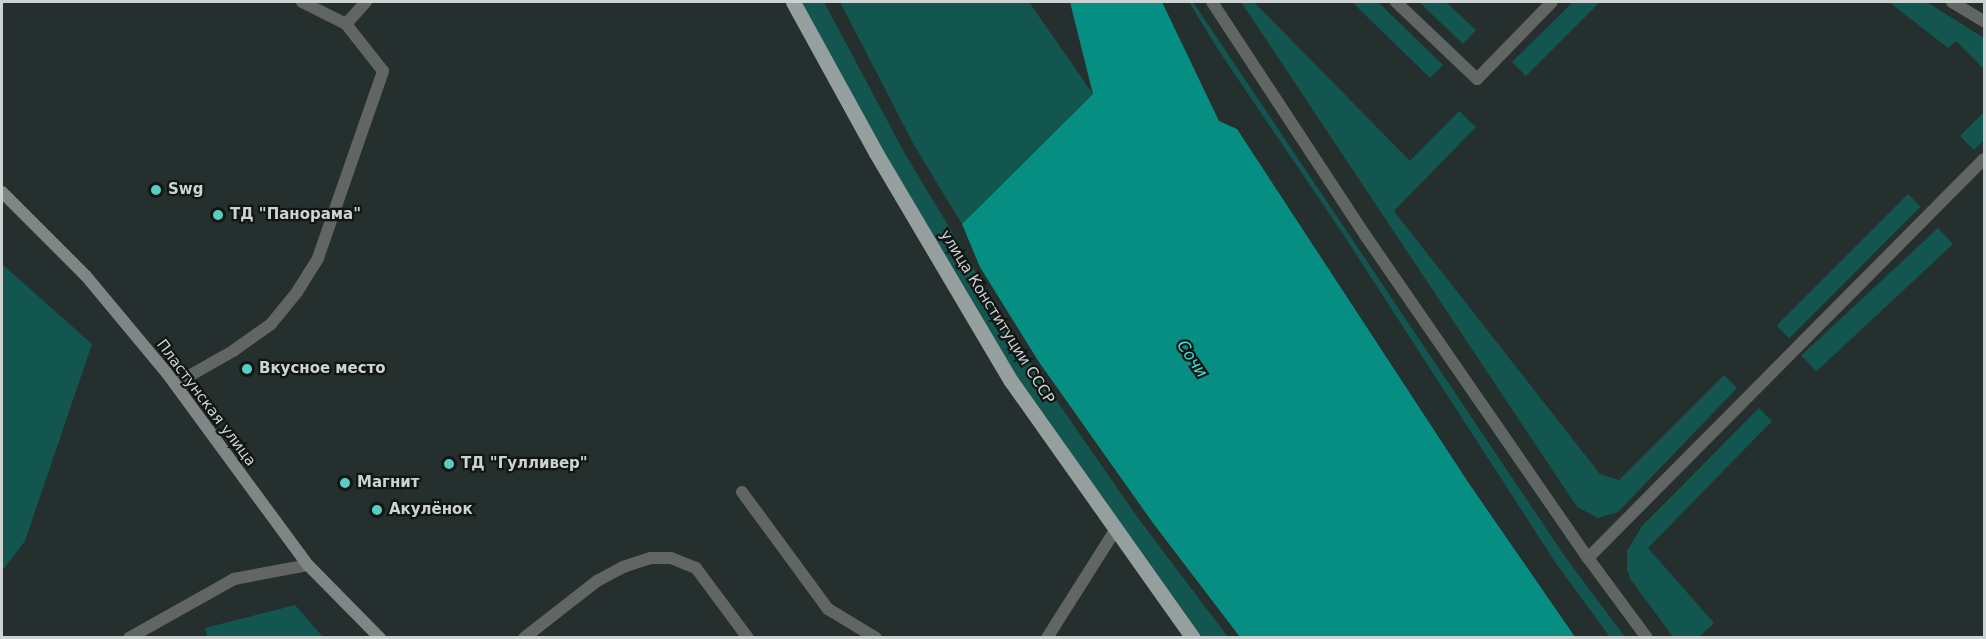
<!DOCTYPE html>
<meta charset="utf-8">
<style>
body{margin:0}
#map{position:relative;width:1986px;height:639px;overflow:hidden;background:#252f2d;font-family:"DejaVu Sans",sans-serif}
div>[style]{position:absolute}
.green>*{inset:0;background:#13554f;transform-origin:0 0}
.water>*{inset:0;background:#078e83}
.service>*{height:12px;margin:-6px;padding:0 6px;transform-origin:6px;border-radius:6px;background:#616665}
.minor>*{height:12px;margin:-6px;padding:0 6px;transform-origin:6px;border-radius:6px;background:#616665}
.secondary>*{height:12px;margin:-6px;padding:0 6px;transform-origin:6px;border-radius:6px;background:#7f8685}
.primary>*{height:15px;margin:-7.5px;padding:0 7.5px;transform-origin:7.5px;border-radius:7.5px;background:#959f9e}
.dots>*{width:16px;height:16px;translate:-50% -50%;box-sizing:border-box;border:3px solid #111615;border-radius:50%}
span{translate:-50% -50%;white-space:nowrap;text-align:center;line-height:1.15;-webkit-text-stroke:4.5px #111615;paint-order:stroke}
.poi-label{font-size:15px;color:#cdd3d2;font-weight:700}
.left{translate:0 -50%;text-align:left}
.street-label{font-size:15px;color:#cdd3d2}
.water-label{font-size:16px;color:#40e1d2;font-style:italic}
.frame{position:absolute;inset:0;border:3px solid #cdd3d2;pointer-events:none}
</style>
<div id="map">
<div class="green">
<i style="clip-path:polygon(793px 2px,824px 2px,905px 154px,1032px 365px,1138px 518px,1228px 637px,1193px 637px,1011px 381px)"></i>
<i style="clip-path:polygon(840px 2px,1029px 2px,1093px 94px,969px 217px,1240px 637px,1153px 523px,1039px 362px,980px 267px,962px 224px,914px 145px)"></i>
<i style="clip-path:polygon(1189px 2px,1193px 2px,1566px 558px,1625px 637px,1610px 637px,1557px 565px,1343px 234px,1219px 51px)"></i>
<i style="clip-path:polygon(1241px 2px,1254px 2px,1410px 161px,1459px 111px,1476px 127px,1394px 211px,1600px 474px,1619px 480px,1724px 375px,1737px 388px,1618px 512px,1598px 518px,1577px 507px)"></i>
<i style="clip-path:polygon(1352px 2px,1378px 2px,1443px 65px,1430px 78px)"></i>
<i style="clip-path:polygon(1419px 2px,1446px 2px,1476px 30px,1463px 44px)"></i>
<i style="clip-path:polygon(1573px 2px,1600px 2px,1526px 76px,1512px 62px)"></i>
<i style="clip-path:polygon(1889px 2px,1927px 2px,1984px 38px,1984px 69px,1956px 41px,1948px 48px)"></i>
<i style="clip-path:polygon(1984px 112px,1984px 140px,1974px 150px,1960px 136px)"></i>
<i style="left:1908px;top:194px;width:18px;height:186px;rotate:45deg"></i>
<i style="left:1938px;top:228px;width:22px;height:187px;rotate:47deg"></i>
<i style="clip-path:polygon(2px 264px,92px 344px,25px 541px,2px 571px)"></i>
<i style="clip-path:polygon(1759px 408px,1772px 421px,1648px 548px,1714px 623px,1699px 637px,1673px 637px,1631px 580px,1627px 570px,1627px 551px,1642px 526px)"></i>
<i style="clip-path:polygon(295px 605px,323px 637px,207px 637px,205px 628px)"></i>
</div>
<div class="water">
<i style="clip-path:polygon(1070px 2px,1162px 2px,1219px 121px,1237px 129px,1468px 482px,1575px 637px,1240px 637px,1153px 523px,1039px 362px,980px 267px,962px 224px,1093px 94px)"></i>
</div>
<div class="service">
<i style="left:302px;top:2px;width:49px;rotate:26.6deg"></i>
<i style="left:346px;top:24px;width:30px;rotate:-48deg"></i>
<i style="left:1396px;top:2px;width:112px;rotate:43.5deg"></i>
<i style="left:1477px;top:79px;width:107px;rotate:-45.8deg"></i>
<i style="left:1952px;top:2px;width:37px;rotate:31deg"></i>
<i style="left:175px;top:384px;width:67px;rotate:-29.6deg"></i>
<i style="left:233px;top:351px;width:47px;rotate:-35.4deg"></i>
<i style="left:271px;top:324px;width:41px;rotate:-50.9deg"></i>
<i style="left:297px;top:292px;width:40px;rotate:-58deg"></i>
<i style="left:318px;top:258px;width:198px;rotate:-70.8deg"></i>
<i style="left:383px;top:71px;width:60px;rotate:-128.2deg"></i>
<i style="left:742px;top:492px;width:145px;rotate:53.7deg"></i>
<i style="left:828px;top:609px;width:56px;rotate:31.1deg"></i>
<i style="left:1588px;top:558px;width:562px;rotate:-45.22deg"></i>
<i style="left:129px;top:638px;width:120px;rotate:-29.3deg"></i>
<i style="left:234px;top:579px;width:75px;rotate:-10.7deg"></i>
<i style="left:524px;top:638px;width:93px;rotate:-38deg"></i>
<i style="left:597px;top:581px;width:30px;rotate:-28deg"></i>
<i style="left:623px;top:567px;width:29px;rotate:-18deg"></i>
<i style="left:651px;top:558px;width:20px"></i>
<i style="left:671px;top:558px;width:27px;rotate:22deg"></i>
<i style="left:696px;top:568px;width:87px;rotate:53.4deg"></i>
</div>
<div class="minor">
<i style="left:1212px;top:2px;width:279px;rotate:56.7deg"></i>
<i style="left:1365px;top:235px;width:393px;rotate:55.4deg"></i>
<i style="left:1588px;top:558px;width:99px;rotate:53.6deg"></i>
<i style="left:1047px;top:638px;width:129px;rotate:-57.7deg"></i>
</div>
<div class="secondary">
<i style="left:2px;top:192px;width:119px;rotate:45deg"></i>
<i style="left:86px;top:276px;width:125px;rotate:50.2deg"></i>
<i style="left:166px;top:372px;width:240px;rotate:53.7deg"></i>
<i style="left:308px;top:565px;width:103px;rotate:45.4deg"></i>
</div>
<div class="primary">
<i style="left:793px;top:2px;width:172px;rotate:61.2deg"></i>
<i style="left:876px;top:153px;width:265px;rotate:59.4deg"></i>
<i style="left:1011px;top:381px;width:315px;rotate:54.7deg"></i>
</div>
<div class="dots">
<i style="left:156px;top:190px;background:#57cec1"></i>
<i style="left:218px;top:215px;background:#57cec1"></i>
<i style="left:247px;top:369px;background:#57cec1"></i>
<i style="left:449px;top:464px;background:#57cec1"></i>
<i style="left:345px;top:483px;background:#57cec1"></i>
<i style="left:377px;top:510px;background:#57cec1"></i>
</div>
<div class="poi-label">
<span class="left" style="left:168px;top:190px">Swg</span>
<span class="left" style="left:230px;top:215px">ТД "Панорама"</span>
<span class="left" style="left:259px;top:369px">Вкусное место</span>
<span class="left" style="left:461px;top:464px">ТД "Гулливер"</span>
<span class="left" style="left:357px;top:483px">Магнит</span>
<span class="left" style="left:389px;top:510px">Акулёнок</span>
</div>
<div class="street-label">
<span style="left:997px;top:317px;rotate:58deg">улица Конституции СССР</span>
<span style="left:206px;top:403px;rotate:53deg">Пластунская улица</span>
</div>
<div class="water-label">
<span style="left:1192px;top:359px;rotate:56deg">Сочи</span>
</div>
<div class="frame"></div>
</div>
